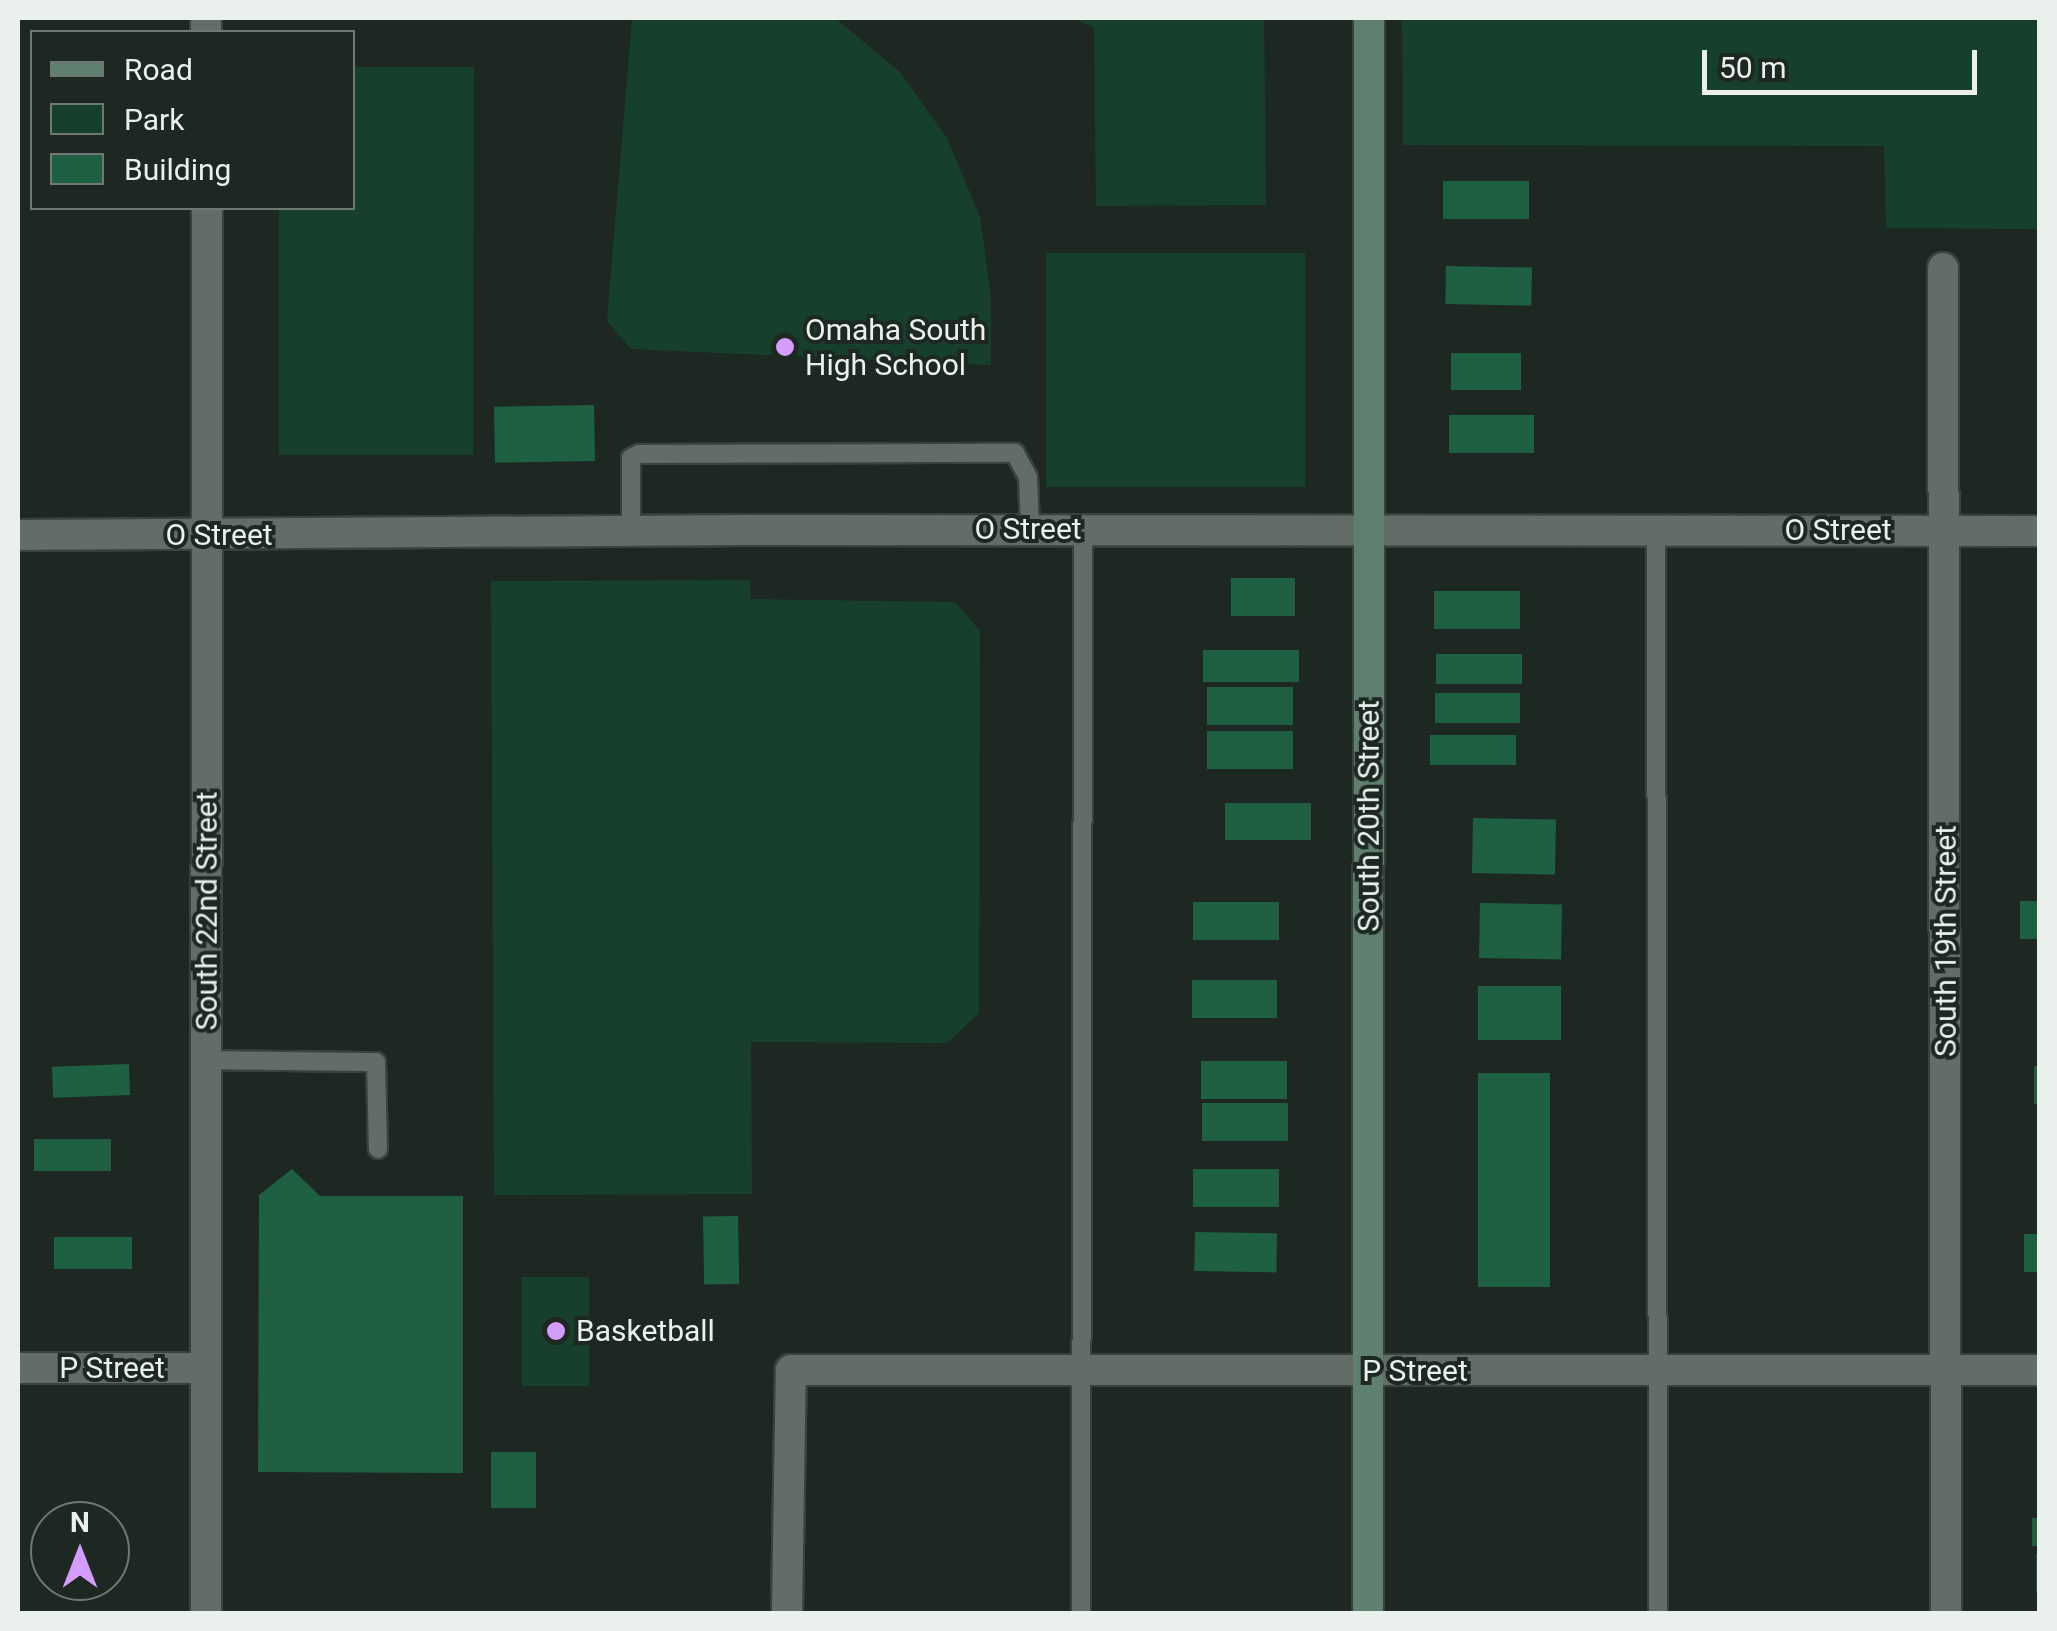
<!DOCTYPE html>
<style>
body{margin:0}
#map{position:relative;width:2057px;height:1631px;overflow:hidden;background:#1d2822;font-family:Roboto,sans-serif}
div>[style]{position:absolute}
.green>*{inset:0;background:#17402c;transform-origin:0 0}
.building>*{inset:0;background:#206042;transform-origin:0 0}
.roads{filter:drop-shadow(2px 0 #39423d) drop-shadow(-2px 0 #39423d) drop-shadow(0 2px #39423d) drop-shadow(0 -2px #39423d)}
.lane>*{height:18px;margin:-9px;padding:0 9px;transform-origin:9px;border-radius:9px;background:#616d66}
.street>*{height:30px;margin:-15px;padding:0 15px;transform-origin:15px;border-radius:15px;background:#616d66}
.secondary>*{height:30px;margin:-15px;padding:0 15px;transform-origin:15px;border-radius:15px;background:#60806f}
.dots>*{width:28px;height:28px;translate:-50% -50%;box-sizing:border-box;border:5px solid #1d2822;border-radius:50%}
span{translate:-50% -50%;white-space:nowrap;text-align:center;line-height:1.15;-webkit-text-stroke:8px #1d2822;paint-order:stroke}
.poi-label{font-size:30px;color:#eaf1ed}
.left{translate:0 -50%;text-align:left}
.street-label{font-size:30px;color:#eaf1ed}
.frame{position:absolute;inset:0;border:20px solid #eaf1ed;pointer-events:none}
.legend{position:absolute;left:30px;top:30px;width:325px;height:180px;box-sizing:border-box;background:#1d2822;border:2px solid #6f7873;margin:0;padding:12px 18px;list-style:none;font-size:30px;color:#eaf1ed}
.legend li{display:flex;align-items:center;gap:20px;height:50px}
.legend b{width:50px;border:2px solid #6f7873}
.north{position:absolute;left:30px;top:1501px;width:100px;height:100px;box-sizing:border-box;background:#1d2822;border:2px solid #6f7873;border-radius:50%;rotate:0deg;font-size:28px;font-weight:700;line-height:40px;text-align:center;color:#eaf1ed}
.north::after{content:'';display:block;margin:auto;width:35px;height:45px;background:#d39cfd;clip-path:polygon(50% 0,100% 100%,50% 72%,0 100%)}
.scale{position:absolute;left:1702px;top:50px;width:275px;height:45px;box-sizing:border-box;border:5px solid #eaf1ed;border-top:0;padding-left:12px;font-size:30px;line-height:35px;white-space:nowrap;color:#eaf1ed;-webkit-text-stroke:8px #1d2822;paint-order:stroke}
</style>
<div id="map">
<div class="green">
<i style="clip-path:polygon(632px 18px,835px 18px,900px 72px,947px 138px,980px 217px,991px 297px,991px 365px,631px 349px,607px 321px)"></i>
<i style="clip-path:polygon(1071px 18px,1264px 18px,1266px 205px,1096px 206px,1094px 27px)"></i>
<i style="clip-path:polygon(1402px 18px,2039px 18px,2039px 229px,1886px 228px,1884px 146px,1403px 145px)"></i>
<i style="clip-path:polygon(353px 67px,474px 67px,473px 455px,279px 455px,279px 208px,352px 208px)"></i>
<i style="left:1305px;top:253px;width:234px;height:259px;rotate:90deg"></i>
<i style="clip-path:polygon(750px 580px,751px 599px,955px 602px,980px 631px,979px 1013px,947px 1043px,751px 1042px,752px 1194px,494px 1195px,491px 581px)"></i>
<i style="left:522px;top:1277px;width:67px;height:109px"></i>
</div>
<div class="building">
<i style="left:1443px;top:181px;width:86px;height:38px"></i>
<i style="left:1446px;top:266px;width:86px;height:38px;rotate:1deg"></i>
<i style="left:1451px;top:353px;width:70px;height:37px"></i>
<i style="left:594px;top:405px;width:56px;height:100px;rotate:89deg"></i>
<i style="left:1449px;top:415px;width:85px;height:38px"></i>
<i style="left:1231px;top:578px;width:64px;height:38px"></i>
<i style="left:1434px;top:591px;width:86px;height:38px"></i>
<i style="left:1299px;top:650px;width:32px;height:96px;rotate:90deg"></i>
<i style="left:1436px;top:654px;width:86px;height:30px"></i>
<i style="left:1207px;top:687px;width:86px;height:38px"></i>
<i style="left:1435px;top:693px;width:85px;height:30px"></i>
<i style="left:1207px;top:731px;width:86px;height:38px"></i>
<i style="left:1430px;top:735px;width:86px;height:30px"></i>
<i style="left:1225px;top:803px;width:86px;height:37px"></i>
<i style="left:1473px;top:818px;width:83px;height:55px;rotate:1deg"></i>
<i style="left:2020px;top:901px;width:20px;height:38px"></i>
<i style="left:1193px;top:902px;width:86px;height:38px"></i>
<i style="left:1480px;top:903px;width:82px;height:55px;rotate:1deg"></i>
<i style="left:1192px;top:980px;width:85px;height:38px"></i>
<i style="left:1478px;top:986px;width:83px;height:54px"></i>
<i style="left:1201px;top:1061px;width:86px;height:38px"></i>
<i style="left:129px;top:1064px;width:31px;height:77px;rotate:88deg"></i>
<i style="left:2034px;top:1066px;width:6px;height:38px"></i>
<i style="left:1478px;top:1073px;width:72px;height:214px"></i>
<i style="left:1202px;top:1103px;width:86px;height:38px"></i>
<i style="left:34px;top:1139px;width:77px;height:32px"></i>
<i style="clip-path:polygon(292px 1169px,320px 1196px,463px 1196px,463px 1473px,258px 1472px,259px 1195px)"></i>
<i style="left:1193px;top:1169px;width:86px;height:38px"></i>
<i style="left:738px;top:1216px;width:68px;height:35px;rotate:89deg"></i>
<i style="left:1195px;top:1232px;width:82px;height:39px;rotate:1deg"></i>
<i style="left:2024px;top:1234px;width:16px;height:38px"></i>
<i style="left:54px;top:1237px;width:78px;height:32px"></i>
<i style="left:491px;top:1452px;width:45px;height:56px"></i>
<i style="left:2032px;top:1518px;width:8px;height:28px"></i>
<i style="left:2036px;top:1554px;width:4px;height:38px"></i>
</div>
<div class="roads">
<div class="lane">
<i style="left:1656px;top:529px;width:1085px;rotate:89.89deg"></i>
<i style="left:631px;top:531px;width:73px;rotate:-90deg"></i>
<i style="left:631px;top:458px;width:9px;rotate:-27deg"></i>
<i style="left:639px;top:454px;width:376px;rotate:-0.2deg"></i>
<i style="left:1015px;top:453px;width:27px;rotate:62deg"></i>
<i style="left:1028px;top:477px;width:52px;rotate:87.8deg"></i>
<i style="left:207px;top:1060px;width:169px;rotate:0.7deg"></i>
<i style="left:376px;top:1062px;width:87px;rotate:88.7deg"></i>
<i style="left:1081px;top:1614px;width:1085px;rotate:-89.89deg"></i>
</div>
<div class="street">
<i style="left:206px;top:18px;width:14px;rotate:90deg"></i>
<i style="left:1943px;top:268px;width:1346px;rotate:89.87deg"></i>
<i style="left:18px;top:535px;width:727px;rotate:-0.39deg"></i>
<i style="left:745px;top:530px;width:1295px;rotate:0.04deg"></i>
<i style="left:18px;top:1368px;width:188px"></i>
<i style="left:206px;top:1614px;width:1406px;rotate:-89.96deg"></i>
<i style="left:787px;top:1614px;width:244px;rotate:-89.1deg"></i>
<i style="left:791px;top:1370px;width:1249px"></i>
</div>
<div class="secondary">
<i style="left:1368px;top:1614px;width:1596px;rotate:-89.96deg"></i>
</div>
</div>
<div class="dots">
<i style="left:785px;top:347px;background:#d39cfd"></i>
<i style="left:556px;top:1331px;background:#d39cfd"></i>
</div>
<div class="poi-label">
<span class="left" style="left:805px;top:347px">Omaha South<br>High School</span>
<span class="left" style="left:576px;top:1331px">Basketball</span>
</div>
<div class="street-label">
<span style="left:1028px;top:529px">O Street</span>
<span style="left:1838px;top:530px">O Street</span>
<span style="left:219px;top:535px">O Street</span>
<span style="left:1369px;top:816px;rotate:-90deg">South 20th Street</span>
<span style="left:207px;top:911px;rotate:-90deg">South 22nd Street</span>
<span style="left:1946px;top:941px;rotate:-90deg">South 19th Street</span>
<span style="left:112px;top:1368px">P Street</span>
<span style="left:1415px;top:1371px">P Street</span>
</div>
<div class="frame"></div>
<ul class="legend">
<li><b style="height:12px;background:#60806f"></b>Road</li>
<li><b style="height:28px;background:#17402c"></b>Park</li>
<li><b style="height:28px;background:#206042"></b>Building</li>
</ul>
<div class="north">N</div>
<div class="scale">50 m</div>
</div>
